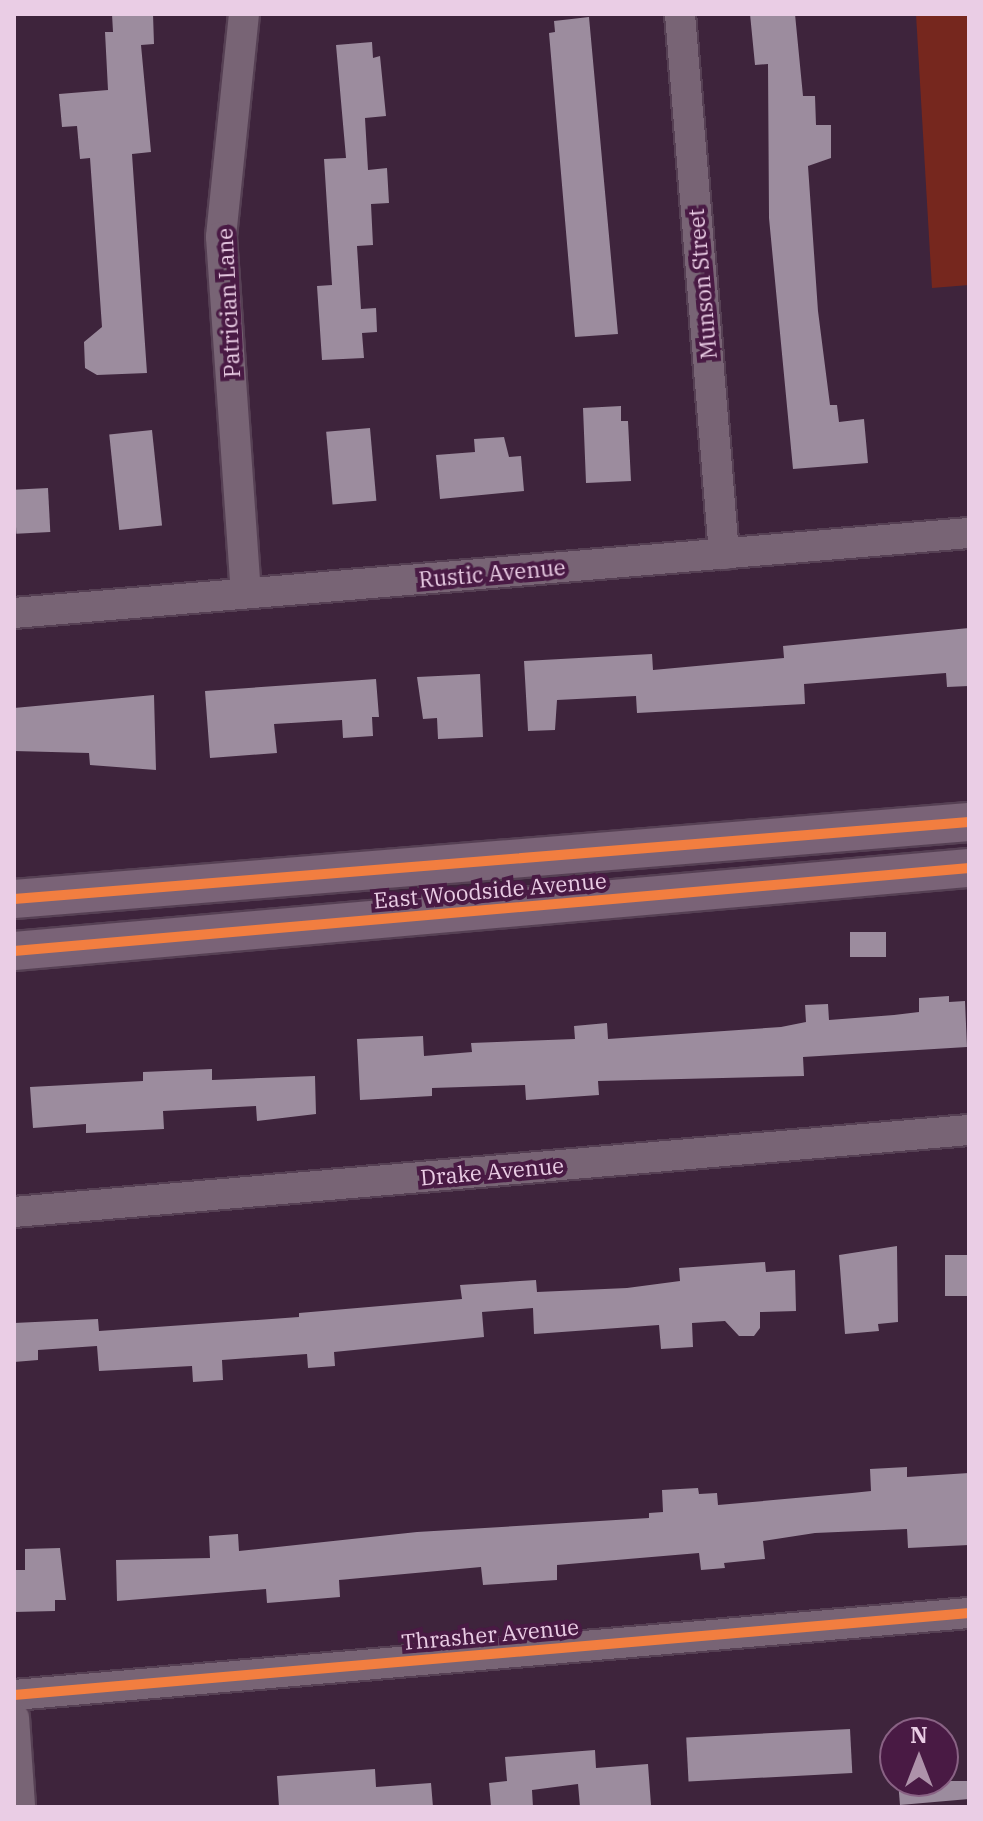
<!DOCTYPE html>
<style>
body{margin:0}
#map{position:relative;width:983px;height:1821px;overflow:hidden;background:#3e243c;font-family:"IBM Plex Serif",serif}
div>[style]{position:absolute}
.green>*{inset:0;background:#76271e}
.building>*{inset:0;background:#9c8c9e;transform-origin:0 0}
.roads{filter:drop-shadow(2px 0 #564054) drop-shadow(-2px 0 #564054) drop-shadow(0 2px #564054) drop-shadow(0 -2px #564054)}
.minor>*{height:30px;margin:-15px;padding:0 15px;transform-origin:15px;border-radius:15px;background:#786475}
.major>*{height:38px;margin:-19px;padding:0 19px;transform-origin:19px;border-radius:19px;background:#7a6377}
.cycleway>*{height:10px;margin:-5px;padding:0 5px;transform-origin:5px;border-radius:5px;background:#f27e40}
span{translate:-50% -50%;white-space:nowrap;text-align:center;line-height:1.15;-webkit-text-stroke:8px #491a44;paint-order:stroke}
.street-label{font-size:22px;color:#eacde5}
.frame{position:absolute;inset:0;border:16px solid #eacde5;pointer-events:none}
.north{position:absolute;left:879px;top:1717px;width:80px;height:80px;box-sizing:border-box;background:#491a44;border:2px solid #896284;border-radius:50%;rotate:0deg;font-size:22px;font-weight:700;line-height:32px;text-align:center;color:#eacde5}
.north::after{content:'';display:block;margin:auto;width:28px;height:36px;background:#ae92aa;clip-path:polygon(50% 0,100% 100%,50% 72%,0 100%)}
</style>
<div id="map">
<div class="green">
<i style="clip-path:polygon(916px 14px,969px 14px,969px 285px,932px 288px)"></i>
</div>
<div class="building">
<i style="clip-path:polygon(112px 14px,153px 14px,154px 44px,141px 45px,151px 152px,132px 154px,147px 373px,97px 375px,85px 368px,84px 342px,102px 327px,90px 158px,80px 159px,77px 126px,62px 127px,59px 94px,108px 90px,105px 32px,113px 32px)"></i>
<i style="clip-path:polygon(750px 14px,795px 14px,803px 96px,815px 96px,816px 125px,831px 125px,831px 158px,808px 166px,818px 311px,830px 405px,837px 405px,839px 422px,864px 419px,868px 463px,793px 469px,769px 218px,768px 64px,755px 65px)"></i>
<i style="clip-path:polygon(589px 17px,618px 334px,575px 337px,549px 33px,555px 32px,554px 21px)"></i>
<i style="clip-path:polygon(372px 42px,373px 58px,380px 56px,386px 116px,365px 118px,368px 170px,387px 168px,389px 203px,371px 204px,373px 245px,357px 246px,361px 309px,376px 308px,377px 332px,362px 333px,364px 358px,322px 360px,317px 286px,332px 285px,324px 159px,346px 158px,336px 45px)"></i>
<i style="clip-path:polygon(621px 406px,621px 421px,628px 421px,631px 481px,586px 483px,583px 408px)"></i>
<i style="left:370px;top:428px;width:73px;height:44px;rotate:85deg"></i>
<i style="left:152px;top:430px;width:96px;height:43px;rotate:84deg"></i>
<i style="clip-path:polygon(504px 437px,509px 457px,521px 456px,524px 491px,440px 499px,436px 455px,475px 452px,474px 439px)"></i>
<i style="left:48px;top:488px;width:44px;height:34px;rotate:87deg"></i>
<i style="clip-path:polygon(969px 628px,969px 686px,947px 687px,946px 673px,804px 684px,805px 704px,637px 713px,636px 696px,557px 700px,555px 730px,528px 731px,524px 661px,652px 654px,653px 670px,784px 658px,783px 646px)"></i>
<i style="clip-path:polygon(480px 674px,483px 737px,438px 739px,437px 718px,423px 719px,417px 677px)"></i>
<i style="clip-path:polygon(376px 679px,379px 717px,372px 717px,373px 736px,343px 738px,342px 720px,274px 724px,277px 753px,210px 758px,205px 691px)"></i>
<i style="clip-path:polygon(154px 695px,156px 770px,90px 765px,89px 753px,14px 751px,14px 708px)"></i>
<i style="left:850px;top:932px;width:36px;height:25px"></i>
<i style="clip-path:polygon(949px 996px,949px 1002px,965px 1001px,967px 1047px,803px 1057px,804px 1076px,598px 1081px,599px 1095px,526px 1100px,525px 1085px,432px 1088px,432px 1096px,360px 1100px,357px 1039px,423px 1036px,424px 1056px,472px 1052px,471px 1043px,575px 1039px,574px 1026px,607px 1023px,608px 1039px,781px 1027px,806px 1022px,805px 1005px,828px 1004px,829px 1020px,894px 1015px,919px 1012px,919px 998px)"></i>
<i style="clip-path:polygon(212px 1069px,212px 1080px,315px 1076px,316px 1114px,257px 1121px,256px 1106px,163px 1111px,164px 1129px,86px 1133px,86px 1124px,33px 1128px,30px 1087px,143px 1081px,143px 1072px)"></i>
<i style="clip-path:polygon(897px 1246px,898px 1322px,878px 1324px,879px 1331px,845px 1334px,839px 1255px)"></i>
<i style="left:945px;top:1255px;width:24px;height:41px"></i>
<i style="clip-path:polygon(765px 1262px,766px 1272px,795px 1270px,796px 1311px,760px 1312px,760px 1328px,754px 1336px,739px 1336px,725px 1321px,692px 1323px,693px 1347px,661px 1349px,659px 1325px,534px 1334px,533px 1308px,482px 1312px,484px 1337px,334px 1352px,335px 1366px,308px 1368px,307px 1354px,222px 1360px,223px 1380px,193px 1382px,192px 1366px,99px 1371px,97px 1346px,38px 1350px,38px 1360px,14px 1362px,14px 1323px,98px 1319px,99px 1331px,299px 1317px,299px 1313px,462px 1299px,460px 1285px,536px 1280px,537px 1292px,627px 1288px,680px 1281px,679px 1268px)"></i>
<i style="clip-path:polygon(907px 1467px,907px 1477px,969px 1473px,969px 1545px,908px 1548px,907px 1529px,815px 1533px,763px 1541px,765px 1559px,724px 1563px,725px 1568px,701px 1570px,699px 1553px,557px 1565px,557px 1580px,483px 1585px,481px 1567px,339px 1580px,340px 1597px,267px 1603px,266px 1589px,117px 1601px,116px 1560px,210px 1558px,209px 1536px,238px 1534px,239px 1551px,417px 1532px,649px 1518px,649px 1513px,663px 1512px,662px 1490px,698px 1488px,699px 1494px,717px 1493px,718px 1505px,852px 1493px,871px 1491px,870px 1469px)"></i>
<i style="clip-path:polygon(60px 1548px,66px 1600px,55px 1600px,55px 1611px,14px 1612px,14px 1570px,25px 1570px,25px 1549px)"></i>
<i style="left:850px;top:1729px;width:44px;height:164px;rotate:87deg"></i>
<i style="clip-path:polygon(595px 1750px,596px 1768px,648px 1764px,651px 1805px,580px 1807px,578px 1784px,532px 1790px,533px 1807px,491px 1807px,489px 1783px,507px 1781px,505px 1757px)"></i>
<i style="clip-path:polygon(375px 1769px,376px 1787px,431px 1783px,433px 1807px,279px 1807px,277px 1776px)"></i>
<i style="clip-path:polygon(898px 1781px,969px 1781px,969px 1799px,900px 1805px)"></i>
</div>
<div class="roads">
<div class="minor">
<i style="left:244px;top:14px;width:224px;rotate:95.9deg"></i>
<i style="left:221px;top:237px;width:357px;rotate:86deg"></i>
<i style="left:680px;top:14px;width:542px;rotate:85.34deg"></i>
<i style="left:14px;top:613px;width:958px;rotate:-4.79deg"></i>
<i style="left:14px;top:1212px;width:959px;rotate:-4.91deg"></i>
<i style="left:14px;top:1695px;width:959px;rotate:-4.91deg"></i>
<i style="left:14px;top:1718px;width:89px;rotate:86.1deg"></i>
</div>
<div class="major">
<i style="left:14px;top:899px;width:958px;rotate:-4.61deg"></i>
<i style="left:14px;top:951px;width:959px;rotate:-4.97deg"></i>
</div>
</div>
<div class="cycleway">
<i style="left:14px;top:899px;width:958px;rotate:-4.61deg"></i>
<i style="left:14px;top:951px;width:959px;rotate:-4.97deg"></i>
<i style="left:14px;top:1695px;width:959px;rotate:-4.91deg"></i>
</div>
<div class="street-label">
<span style="left:702px;top:284px;rotate:-95deg">Munson Street</span>
<span style="left:228px;top:303px;rotate:-93deg">Patrician Lane</span>
<span style="left:492px;top:573px;rotate:-5deg">Rustic Avenue</span>
<span style="left:490px;top:890px;rotate:-5deg">East Woodside Avenue</span>
<span style="left:492px;top:1171px;rotate:-5deg">Drake Avenue</span>
<span style="left:490px;top:1634px;rotate:-5deg">Thrasher Avenue</span>
</div>
<div class="frame"></div>
<div class="north">N</div>
</div>
